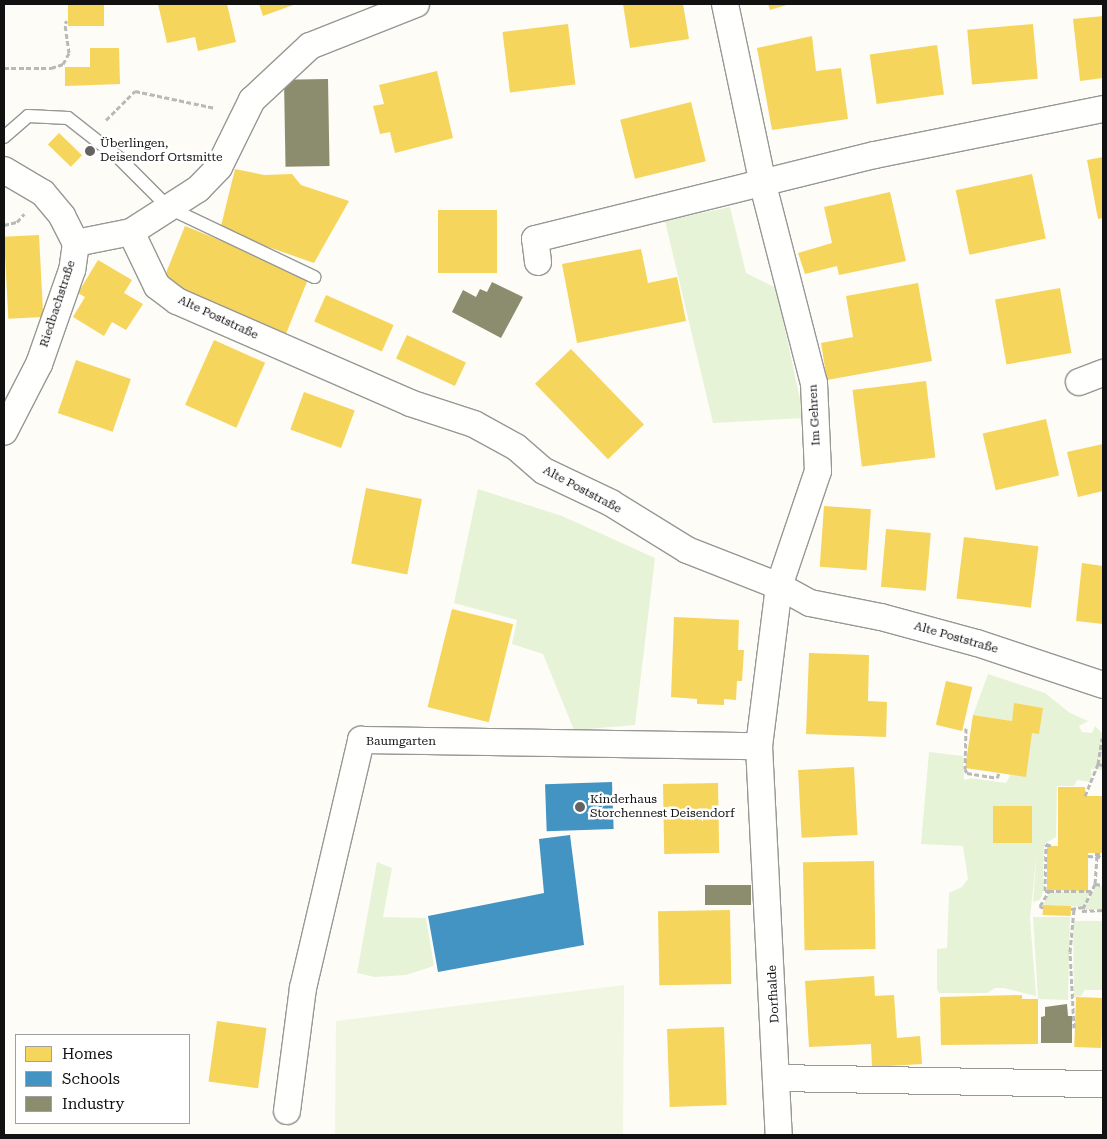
<!DOCTYPE html>
<meta charset="utf-8">
<style>
body{margin:0}
#map{position:relative;width:1107px;height:1139px;overflow:hidden;background:#fdfcf7;font-family:"Roboto Serif",serif}
div>[style]{position:absolute}
.green>*{inset:0;background:#e7f3d7}
.pitch>*{inset:0;background:#f0f6e1}
.homes>*{inset:0;background:#f6d55c;transform-origin:0 0}
.schools>*{inset:0;background:#4393c3;transform-origin:0 0}
.industry>*{inset:0;background:#8c8c6e;transform-origin:0 0}
.path>*{height:3px;margin-top:-1.5px;transform-origin:0;background:repeating-linear-gradient(90deg,#b9b9b8 0 5px,transparent 0 7.5px)}
.roads{filter:drop-shadow(1px 0 #979795) drop-shadow(-1px 0 #979795) drop-shadow(0 1px #979795) drop-shadow(0 -1px #979795)}
.lane>*{height:12px;margin:-6px;padding:0 6px;transform-origin:6px;border-radius:6px;background:#fffffe}
.street>*{height:26px;margin:-13px;padding:0 13px;transform-origin:13px;border-radius:13px;background:#fffffe}
.dots>*{width:14px;height:14px;translate:-50% -50%;box-sizing:border-box;border:2px solid #fff;border-radius:50%}
span{translate:-50% -50%;white-space:nowrap;text-align:center;line-height:1.15;-webkit-text-stroke:5px #fff;paint-order:stroke}
.poi-label{font-size:12px;color:#111}
.left{translate:0 -50%;text-align:left}
.street-label{font-size:12px;color:#111}
.frame{position:absolute;inset:0;border:5px solid #111;pointer-events:none}
.legend{position:absolute;left:15px;top:1034px;width:175px;height:90px;box-sizing:border-box;background:#fff;border:1px solid #a0a0a0;margin:0;padding:6px 9px;list-style:none;font-size:15px;color:#111}
.legend li{display:flex;align-items:center;gap:10px;height:25px}
.legend b{width:25px;border:1px solid #a0a0a0}
</style>
<div id="map">
<div class="green">
<i style="clip-path:polygon(730px 207px,746px 273px,776px 288px,804px 418px,713px 423px,665px 221px)"></i>
<i style="clip-path:polygon(478px 489px,562px 516px,655px 558px,635px 725px,574px 730px,543px 654px,512px 644px,517px 620px,454px 603px)"></i>
<i style="clip-path:polygon(988px 674px,1045px 693px,1070px 713px,1088px 721px,1079px 726px,1082px 732px,1092px 733px,1095px 726px,1103px 734px,1102px 770px,1091px 769px,1092px 782px,1077px 780px,1074px 786px,1057px 786px,1056px 837px,1044px 844px,1043px 892px,1040px 900px,1033px 902px,1037px 851px,1030px 918px,1036px 996px,1004px 988px,995px 988px,987px 993px,939px 993px,937px 989px,937px 949px,947px 948px,949px 893px,962px 887px,968px 879px,963px 846px,921px 844px,929px 752px,963px 756px,964px 780px,971px 778px,1006px 783px,1032px 733px,1039px 733px,1042px 708px,1015px 704px,1012px 721px,973px 715px)"></i>
<i style="clip-path:polygon(377px 862px,392px 868px,383px 917px,426px 918px,434px 966px,406px 975px,375px 977px,357px 973px)"></i>
<i style="clip-path:polygon(1095px 886px,1103px 886px,1103px 909px,1083px 910px)"></i>
<i style="clip-path:polygon(1090px 891px,1084px 907px,1043px 905px,1050px 892px)"></i>
<i style="clip-path:polygon(1033px 917px,1070px 917px,1068px 1000px,1038px 999px)"></i>
<i style="clip-path:polygon(1073px 921px,1103px 921px,1103px 990px,1085px 990px,1081px 996px,1074px 997px)"></i>
</div>
<div class="pitch">
<i style="clip-path:polygon(624px 985px,623px 1135px,335px 1135px,336px 1021px)"></i>
</div>
<div class="homes">
<i style="left:68px;top:4px;width:36px;height:22px"></i>
<i style="clip-path:polygon(158px 4px,227px 4px,236px 42px,198px 51px,195px 37px,167px 43px)"></i>
<i style="clip-path:polygon(259px 4px,296px 4px,263px 16px)"></i>
<i style="clip-path:polygon(623px 4px,683px 4px,689px 39px,630px 48px)"></i>
<i style="clip-path:polygon(768px 4px,790px 4px,770px 10px)"></i>
<i style="clip-path:polygon(1103px 16px,1103px 78px,1080px 81px,1073px 19px)"></i>
<i style="left:568px;top:24px;width:61px;height:66px;rotate:83deg"></i>
<i style="left:1033px;top:24px;width:55px;height:66px;rotate:85deg"></i>
<i style="clip-path:polygon(812px 36px,816px 71px,841px 68px,848px 119px,772px 130px,757px 48px)"></i>
<i style="left:937px;top:45px;width:50px;height:68px;rotate:82deg"></i>
<i style="clip-path:polygon(90px 48px,119px 48px,120px 84px,65px 86px,65px 67px,90px 67px)"></i>
<i style="clip-path:polygon(437px 71px,453px 138px,395px 153px,390px 132px,380px 134px,373px 106px,384px 104px,379px 85px)"></i>
<i style="left:691px;top:102px;width:61px;height:73px;rotate:76deg"></i>
<i style="left:59px;top:133px;width:32px;height:16px;rotate:44deg"></i>
<i style="clip-path:polygon(1103px 157px,1103px 218px,1098px 219px,1087px 160px)"></i>
<i style="clip-path:polygon(235px 169px,264px 175px,292px 174px,301px 185px,349px 201px,314px 263px,220px 230px)"></i>
<i style="left:1032px;top:174px;width:66px;height:78px;rotate:78deg"></i>
<i style="clip-path:polygon(890px 192px,906px 261px,839px 275px,837px 266px,805px 274px,798px 253px,832px 243px,824px 207px)"></i>
<i style="left:438px;top:210px;width:59px;height:63px"></i>
<i style="left:185px;top:226px;width:134px;height:62px;rotate:22deg"></i>
<i style="left:39px;top:235px;width:82px;height:35px;rotate:87deg"></i>
<i style="clip-path:polygon(641px 249px,648px 283px,677px 277px,686px 321px,577px 343px,562px 264px)"></i>
<i style="clip-path:polygon(98px 260px,132px 280px,124px 293px,143px 304px,126px 330px,112px 322px,104px 336px,73px 317px,85px 297px,78px 293px)"></i>
<i style="clip-path:polygon(918px 283px,932px 361px,827px 380px,821px 343px,853px 337px,846px 296px)"></i>
<i style="left:1060px;top:288px;width:66px;height:66px;rotate:80deg"></i>
<i style="left:326px;top:295px;width:74px;height:29px;rotate:24deg"></i>
<i style="left:407px;top:335px;width:65px;height:26px;rotate:25deg"></i>
<i style="left:214px;top:340px;width:56px;height:71px;rotate:24deg"></i>
<i style="left:571px;top:349px;width:105px;height:50px;rotate:46deg"></i>
<i style="left:76px;top:360px;width:58px;height:56px;rotate:19deg"></i>
<i style="left:926px;top:381px;width:77px;height:74px;rotate:83deg"></i>
<i style="left:304px;top:392px;width:54px;height:40px;rotate:20deg"></i>
<i style="left:1046px;top:419px;width:58px;height:65px;rotate:77deg"></i>
<i style="clip-path:polygon(1103px 444px,1103px 491px,1078px 497px,1067px 452px)"></i>
<i style="left:366px;top:488px;width:57px;height:77px;rotate:11deg"></i>
<i style="left:824px;top:506px;width:47px;height:61px;rotate:4deg"></i>
<i style="left:886px;top:529px;width:45px;height:58px;rotate:5deg"></i>
<i style="left:964px;top:537px;width:75px;height:62px;rotate:7deg"></i>
<i style="clip-path:polygon(1082px 563px,1103px 566px,1103px 624px,1076px 621px)"></i>
<i style="left:452px;top:609px;width:63px;height:101px;rotate:14deg"></i>
<i style="clip-path:polygon(674px 617px,739px 620px,738px 650px,744px 650px,742px 681px,737px 681px,736px 700px,724px 699px,724px 705px,697px 704px,697px 699px,671px 697px)"></i>
<i style="clip-path:polygon(809px 653px,869px 655px,868px 701px,887px 702px,886px 737px,806px 734px)"></i>
<i style="left:946px;top:681px;width:27px;height:45px;rotate:13deg"></i>
<i style="clip-path:polygon(1014px 703px,1043px 708px,1039px 734px,1032px 733px,1026px 777px,965px 768px,973px 715px,1012px 721px)"></i>
<i style="left:854px;top:767px;width:68px;height:56px;rotate:87deg"></i>
<i style="left:718px;top:783px;width:70px;height:55px;rotate:89deg"></i>
<i style="clip-path:polygon(1058px 787px,1085px 787px,1085px 796px,1103px 796px,1103px 853px,1088px 853px,1088px 891px,1047px 890px,1047px 846px,1058px 846px)"></i>
<i style="left:993px;top:806px;width:39px;height:37px"></i>
<i style="left:874px;top:861px;width:88px;height:71px;rotate:89deg"></i>
<i style="left:1043px;top:905px;width:28px;height:10px;rotate:2deg"></i>
<i style="left:730px;top:910px;width:74px;height:72px;rotate:89deg"></i>
<i style="clip-path:polygon(874px 976px,875px 996px,894px 995px,897px 1038px,920px 1036px,922px 1064px,872px 1067px,871px 1044px,809px 1047px,805px 981px)"></i>
<i style="clip-path:polygon(1022px 995px,1022px 999px,1038px 999px,1038px 1044px,941px 1045px,940px 997px)"></i>
<i style="left:1076px;top:997px;width:27px;height:50px;rotate:2deg"></i>
<i style="left:217px;top:1021px;width:50px;height:61px;rotate:8deg"></i>
<i style="left:724px;top:1027px;width:78px;height:57px;rotate:88deg"></i>
</div>
<div class="schools">
<i style="left:612px;top:782px;width:47px;height:67px;rotate:88deg"></i>
<i style="clip-path:polygon(570px 835px,584px 945px,438px 972px,428px 916px,544px 893px,539px 839px)"></i>
</div>
<div class="industry">
<i style="left:328px;top:79px;width:87px;height:44px;rotate:89deg"></i>
<i style="clip-path:polygon(492px 282px,523px 297px,501px 338px,452px 312px,463px 290px,476px 297px,480px 289px,487px 292px)"></i>
<i style="left:705px;top:885px;width:46px;height:20px"></i>
<i style="clip-path:polygon(1067px 1004px,1068px 1016px,1072px 1016px,1072px 1043px,1041px 1043px,1041px 1017px,1045px 1016px,1045px 1007px)"></i>
</div>
<div class="path">
<i style="left:4px;top:68px;width:47px"></i>
<i style="left:51px;top:68px;width:13px;rotate:-18deg"></i>
<i style="left:63px;top:64px;width:13px;rotate:-61deg"></i>
<i style="left:69px;top:53px;width:30px;rotate:-98deg"></i>
<i style="left:65px;top:23px;width:3px;rotate:-45deg"></i>
<i style="left:106px;top:120px;width:41px;rotate:-45deg"></i>
<i style="left:135px;top:91px;width:82px;rotate:12deg"></i>
<i style="left:4px;top:225px;width:13px;rotate:-13deg"></i>
<i style="left:17px;top:222px;width:11px;rotate:-49deg"></i>
<i style="left:966px;top:728px;width:41px;rotate:91.4deg"></i>
<i style="left:965px;top:769px;width:4px;rotate:63deg"></i>
<i style="left:967px;top:773px;width:30px;rotate:9deg"></i>
<i style="left:997px;top:778px;width:5px;rotate:-68deg"></i>
<i style="left:1098px;top:764px;width:26px;rotate:-81deg"></i>
<i style="left:1085px;top:796px;width:35px;rotate:-68deg"></i>
<i style="left:1098px;top:764px;width:5px;rotate:11deg"></i>
<i style="left:1095px;top:854px;width:8px"></i>
<i style="left:1088px;top:856px;width:15px;rotate:4deg"></i>
<i style="left:1097px;top:856px;width:28px;rotate:94deg"></i>
<i style="left:1095px;top:884px;width:30px;rotate:116deg"></i>
<i style="left:1082px;top:911px;width:21px;rotate:-3deg"></i>
<i style="left:1095px;top:884px;width:8px;rotate:7deg"></i>
<i style="left:1049px;top:891px;width:4px;rotate:180deg"></i>
<i style="left:1045px;top:891px;width:47px;rotate:-88.8deg"></i>
<i style="left:1046px;top:844px;width:6px;rotate:18deg"></i>
<i style="left:1049px;top:891px;width:42px"></i>
<i style="left:1043px;top:908px;width:4px;rotate:-146deg"></i>
<i style="left:1040px;top:906px;width:17px;rotate:-59deg"></i>
<i style="left:1071px;top:909px;width:13px;rotate:-9deg"></i>
<i style="left:1074px;top:1028px;width:76px;rotate:-93deg"></i>
<i style="left:1070px;top:952px;width:43px;rotate:-84.7deg"></i>
</div>
<div class="roads">
<div class="lane">
<i style="left:4px;top:137px;width:32px;rotate:-41deg"></i>
<i style="left:28px;top:116px;width:40px;rotate:2.9deg"></i>
<i style="left:68px;top:118px;width:65px;rotate:38.1deg"></i>
<i style="left:119px;top:158px;width:71px;rotate:45deg"></i>
<i style="left:169px;top:208px;width:161px;rotate:25.4deg"></i>
</div>
<div class="street">
<i style="left:725px;top:4px;width:185px;rotate:78.1deg"></i>
<i style="left:763px;top:185px;width:204px;rotate:75.6deg"></i>
<i style="left:814px;top:383px;width:88px;rotate:87.4deg"></i>
<i style="left:818px;top:471px;width:121px;rotate:108.7deg"></i>
<i style="left:779px;top:586px;width:161px;rotate:97.1deg"></i>
<i style="left:759px;top:746px;width:390px;rotate:87.1deg"></i>
<i style="left:4px;top:170px;width:45px;rotate:30.5deg"></i>
<i style="left:43px;top:193px;width:30px;rotate:50deg"></i>
<i style="left:62px;top:216px;width:30px;rotate:63deg"></i>
<i style="left:76px;top:243px;width:27px;rotate:98deg"></i>
<i style="left:72px;top:270px;width:100px;rotate:109.3deg"></i>
<i style="left:39px;top:364px;width:76px;rotate:117.2deg"></i>
<i style="left:131px;top:232px;width:60px;rotate:64.3deg"></i>
<i style="left:157px;top:286px;width:25px;rotate:37deg"></i>
<i style="left:177px;top:301px;width:254px;rotate:23.6deg"></i>
<i style="left:410px;top:403px;width:67px;rotate:18.2deg"></i>
<i style="left:474px;top:424px;width:48px;rotate:28.7deg"></i>
<i style="left:516px;top:447px;width:37px;rotate:41deg"></i>
<i style="left:544px;top:471px;width:74px;rotate:25.5deg"></i>
<i style="left:611px;top:503px;width:89px;rotate:31.7deg"></i>
<i style="left:687px;top:550px;width:99px;rotate:21.4deg"></i>
<i style="left:779px;top:586px;width:35px;rotate:29deg"></i>
<i style="left:810px;top:603px;width:72px;rotate:11.2deg"></i>
<i style="left:881px;top:617px;width:99px;rotate:15.2deg"></i>
<i style="left:977px;top:643px;width:133px;rotate:18.4deg"></i>
<i style="left:76px;top:243px;width:56px;rotate:-11.3deg"></i>
<i style="left:131px;top:232px;width:80px;rotate:-32.7deg"></i>
<i style="left:198px;top:189px;width:30px;rotate:-46deg"></i>
<i style="left:219px;top:167px;width:75px;rotate:-63.8deg"></i>
<i style="left:252px;top:100px;width:79px;rotate:-43deg"></i>
<i style="left:310px;top:46px;width:114px;rotate:-21.6deg"></i>
<i style="left:538px;top:262px;width:23px;rotate:-97deg"></i>
<i style="left:535px;top:239px;width:350px;rotate:-13.9deg"></i>
<i style="left:875px;top:155px;width:233px;rotate:-11.4deg"></i>
<i style="left:1079px;top:382px;width:26px;rotate:-21deg"></i>
<i style="left:778px;top:1078px;width:325px;rotate:1.1deg"></i>
<i style="left:287px;top:1111px;width:124px;rotate:-82.6deg"></i>
<i style="left:303px;top:988px;width:255px;rotate:-76.8deg"></i>
<i style="left:361px;top:740px;width:398px;rotate:0.9deg"></i>
</div>
</div>
<div class="dots">
<i style="left:90px;top:151px;background:#646362"></i>
<i style="left:580px;top:807px;background:#646362"></i>
</div>
<div class="poi-label">
<span class="left" style="left:100px;top:151px">Überlingen,<br>Deisendorf Ortsmitte</span>
<span class="left" style="left:590px;top:807px">Kinderhaus<br>Storchennest Deisendorf</span>
</div>
<div class="street-label">
<span style="left:58px;top:304px;rotate:-72deg">Riedbachstraße</span>
<span style="left:218px;top:318px;rotate:25deg">Alte Poststraße</span>
<span style="left:815px;top:415px;rotate:-93deg">Im Gehren</span>
<span style="left:582px;top:490px;rotate:28deg">Alte Poststraße</span>
<span style="left:956px;top:638px;rotate:16deg">Alte Poststraße</span>
<span style="left:401px;top:742px">Baumgarten</span>
<span style="left:774px;top:994px;rotate:-93deg">Dorfhalde</span>
</div>
<div class="frame"></div>
<ul class="legend">
<li><b style="height:14px;background:#f6d55c"></b>Homes</li>
<li><b style="height:14px;background:#4393c3"></b>Schools</li>
<li><b style="height:14px;background:#8c8c6e"></b>Industry</li>
</ul>
</div>
